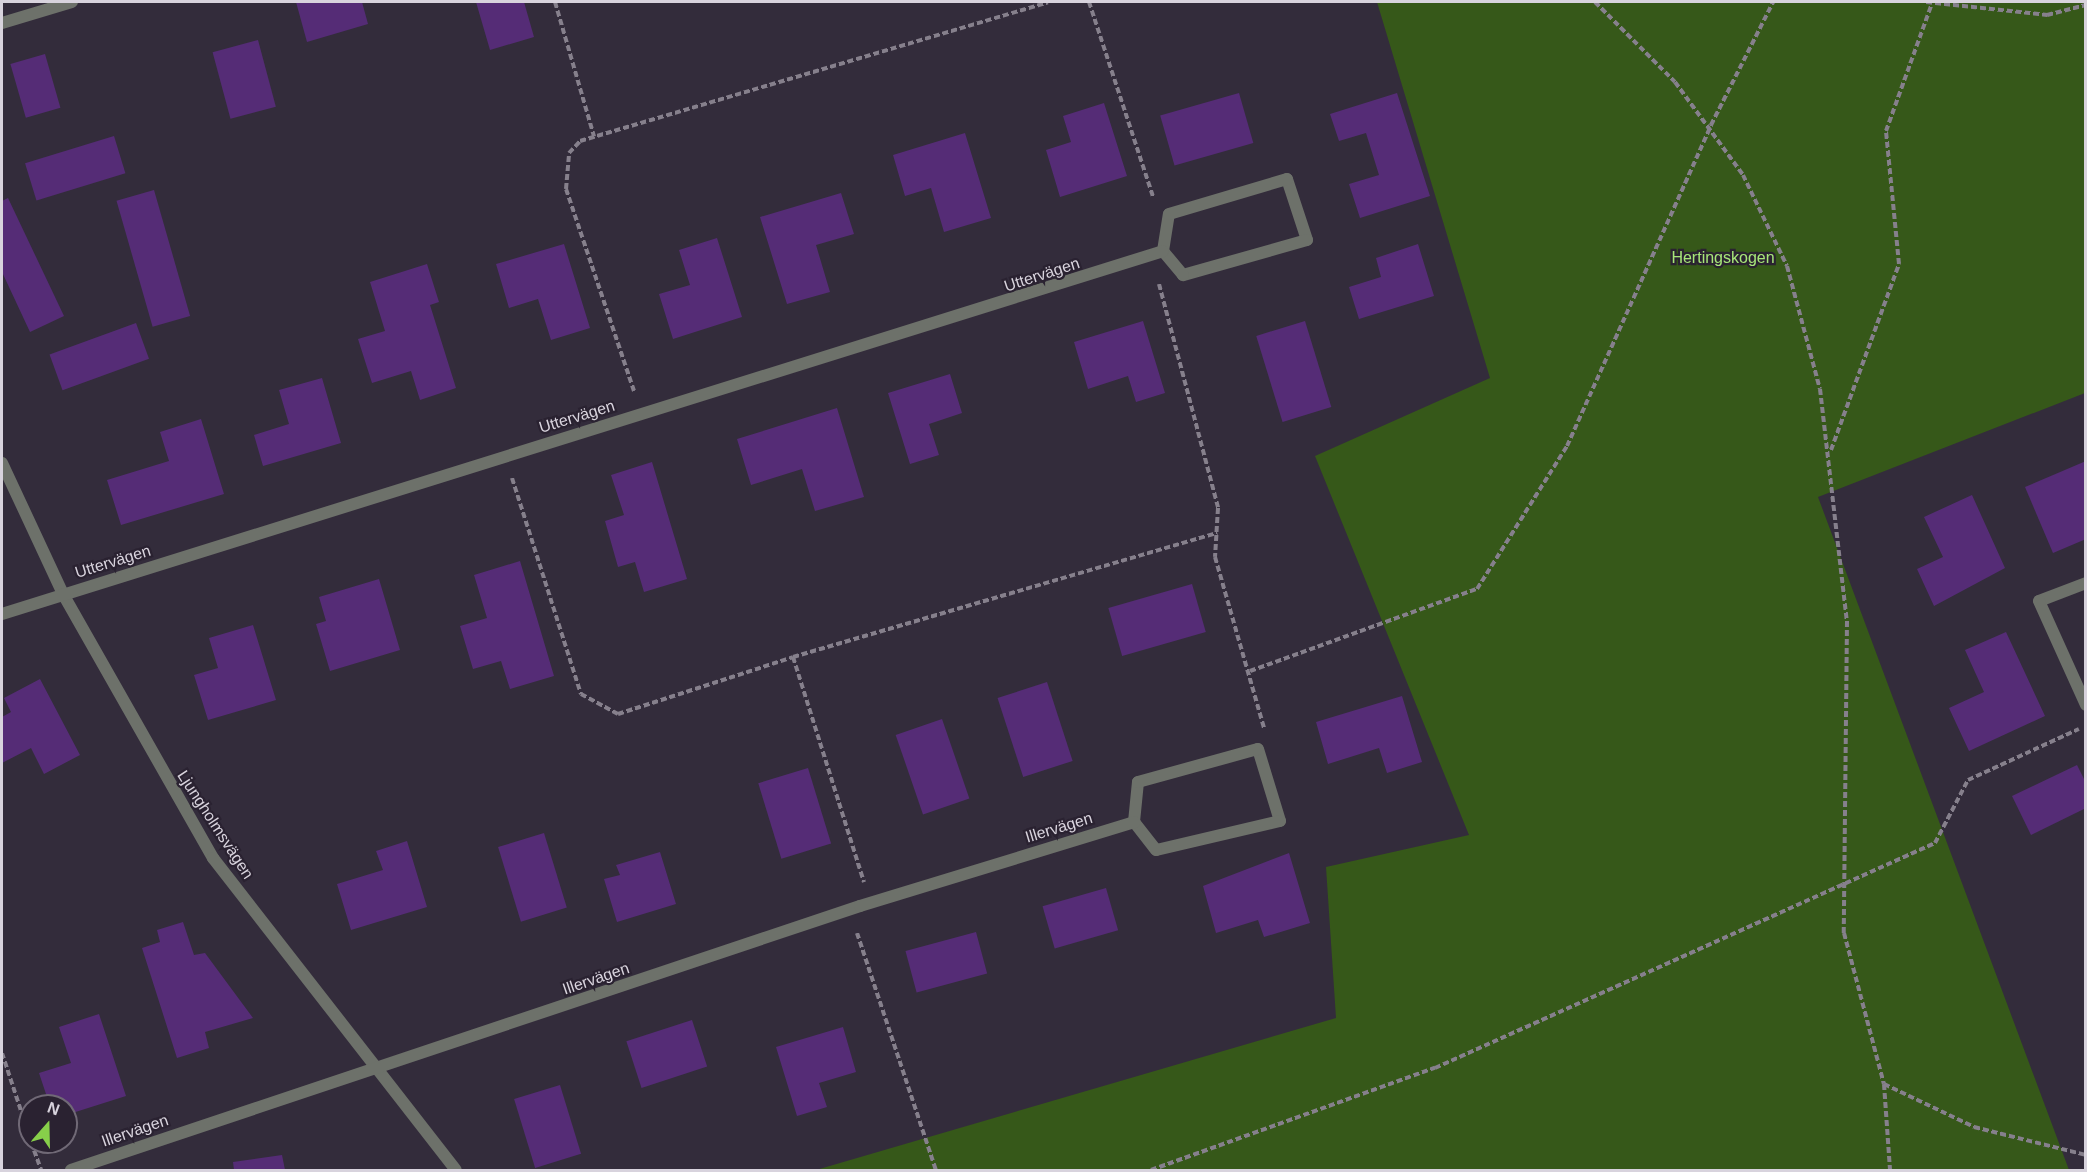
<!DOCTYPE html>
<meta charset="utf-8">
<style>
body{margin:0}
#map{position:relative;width:2087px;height:1172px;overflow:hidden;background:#332c3b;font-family:Helvetica,sans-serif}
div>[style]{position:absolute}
.green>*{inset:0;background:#365819}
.building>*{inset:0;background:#552c76;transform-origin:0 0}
.path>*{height:4px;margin-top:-2px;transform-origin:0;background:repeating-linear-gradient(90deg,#86808c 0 6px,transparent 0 9px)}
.minor>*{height:12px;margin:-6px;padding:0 6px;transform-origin:6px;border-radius:6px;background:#6d716a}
span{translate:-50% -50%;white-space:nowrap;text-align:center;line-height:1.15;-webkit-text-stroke:4.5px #2a2231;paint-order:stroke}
.park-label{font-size:16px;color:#a7e679}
.street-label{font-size:16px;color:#d8d3dd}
.frame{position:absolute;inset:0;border:3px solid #d8d3dd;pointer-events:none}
.north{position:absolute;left:18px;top:1094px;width:60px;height:60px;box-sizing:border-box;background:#2a2231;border:2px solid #706976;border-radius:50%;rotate:20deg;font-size:16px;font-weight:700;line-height:24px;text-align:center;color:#d8d3dd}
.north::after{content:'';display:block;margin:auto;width:21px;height:27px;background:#87cf4a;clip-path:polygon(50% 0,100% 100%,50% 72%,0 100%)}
</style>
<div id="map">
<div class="green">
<i style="clip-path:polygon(1377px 2px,2085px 2px,2085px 393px,1818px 497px,2069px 1170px,816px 1170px,1336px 1018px,1326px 867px,1469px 835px,1315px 456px,1490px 378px)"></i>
</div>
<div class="building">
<i style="clip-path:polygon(296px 2px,362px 2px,368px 24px,307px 42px)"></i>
<i style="clip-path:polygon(476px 2px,524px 2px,534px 37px,490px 50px)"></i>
<i style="left:258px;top:40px;width:69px;height:47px;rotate:75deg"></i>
<i style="left:45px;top:54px;width:56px;height:36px;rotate:74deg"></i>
<i style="left:1239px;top:93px;width:52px;height:82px;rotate:74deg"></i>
<i style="clip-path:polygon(1397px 93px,1430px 196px,1360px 218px,1349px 184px,1379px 175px,1366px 133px,1339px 141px,1330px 114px)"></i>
<i style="clip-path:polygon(1104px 103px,1127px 176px,1060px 197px,1046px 150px,1071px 142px,1063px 116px)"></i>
<i style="clip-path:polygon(965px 133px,991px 218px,944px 232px,931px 188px,905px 196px,893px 155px)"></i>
<i style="left:114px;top:136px;width:39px;height:93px;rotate:73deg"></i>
<i style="left:154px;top:190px;width:131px;height:39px;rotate:74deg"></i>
<i style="clip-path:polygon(841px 193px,854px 234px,816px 245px,830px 292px,787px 304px,760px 217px)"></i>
<i style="clip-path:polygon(8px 198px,64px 316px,30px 332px,2px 272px,2px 201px)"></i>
<i style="clip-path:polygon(717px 238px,742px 317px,673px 339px,659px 294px,690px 285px,679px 250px)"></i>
<i style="clip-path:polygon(564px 244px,590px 328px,551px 340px,538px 299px,509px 308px,496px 264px)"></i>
<i style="clip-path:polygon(1418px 244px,1434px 296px,1359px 319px,1349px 287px,1381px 277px,1376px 258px)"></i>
<i style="clip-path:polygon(427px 264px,439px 302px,430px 305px,456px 388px,420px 400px,411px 371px,372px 383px,358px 339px,385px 331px,370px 282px)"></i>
<i style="clip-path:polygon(1143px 321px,1165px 393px,1136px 402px,1128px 376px,1088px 389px,1074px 342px)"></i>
<i style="left:1305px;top:321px;width:90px;height:51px;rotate:73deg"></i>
<i style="left:136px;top:323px;width:38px;height:92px;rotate:70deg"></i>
<i style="clip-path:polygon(950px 374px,962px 413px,929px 424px,939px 455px,910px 464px,888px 393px)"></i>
<i style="clip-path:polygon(322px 378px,341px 443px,263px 466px,254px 435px,289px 424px,279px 390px)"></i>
<i style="clip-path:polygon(837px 408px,864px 497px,815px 511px,802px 469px,751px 485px,737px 439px)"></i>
<i style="clip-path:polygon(201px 419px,224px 494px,121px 525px,107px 480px,169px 461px,160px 432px)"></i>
<i style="clip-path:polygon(2086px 461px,2086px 539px,2053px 553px,2025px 487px)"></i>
<i style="clip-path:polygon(652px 462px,687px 579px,644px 592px,635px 562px,618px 567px,605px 521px,624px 515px,611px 475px)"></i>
<i style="clip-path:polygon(1972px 495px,2005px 568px,1934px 606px,1917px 569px,1943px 557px,1924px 517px)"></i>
<i style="clip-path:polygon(520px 561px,554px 676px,510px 689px,501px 661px,473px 669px,460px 626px,487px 618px,474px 575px)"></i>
<i style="clip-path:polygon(379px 579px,400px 650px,330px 671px,316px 624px,326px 621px,319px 597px)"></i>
<i style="left:1192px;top:584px;width:50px;height:87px;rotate:74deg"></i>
<i style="clip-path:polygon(253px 625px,276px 700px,208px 720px,194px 675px,218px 668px,209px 638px)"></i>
<i style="clip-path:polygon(2006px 632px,2045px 716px,1969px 751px,1949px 708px,1984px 692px,1965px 650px)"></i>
<i style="clip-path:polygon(40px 679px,80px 755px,44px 774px,31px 748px,2px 763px,2px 717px,11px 712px,4px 698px)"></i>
<i style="left:1047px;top:682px;width:83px;height:52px;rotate:72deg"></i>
<i style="clip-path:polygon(1402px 696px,1422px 762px,1387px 773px,1379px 748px,1328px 764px,1316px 722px)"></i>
<i style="left:942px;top:719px;width:84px;height:49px;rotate:71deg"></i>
<i style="clip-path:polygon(2077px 765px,2086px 783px,2086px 808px,2031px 835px,2012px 796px)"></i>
<i style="left:808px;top:768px;width:79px;height:52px;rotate:73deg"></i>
<i style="left:544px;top:833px;width:78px;height:48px;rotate:73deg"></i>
<i style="clip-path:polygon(407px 841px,427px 907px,351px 930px,337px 884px,383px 870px,376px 851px)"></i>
<i style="clip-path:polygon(660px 852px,676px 904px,617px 922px,604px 879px,620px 875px,616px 865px)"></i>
<i style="clip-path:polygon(1289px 853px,1310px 923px,1264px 937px,1258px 920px,1216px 933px,1203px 886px)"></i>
<i style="left:1106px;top:888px;width:44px;height:66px;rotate:74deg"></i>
<i style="clip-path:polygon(183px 922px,194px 955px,205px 953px,253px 1018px,205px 1032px,209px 1048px,177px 1058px,142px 948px,160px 942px,157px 930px)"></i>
<i style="left:976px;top:932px;width:43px;height:73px;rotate:75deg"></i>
<i style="clip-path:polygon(99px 1014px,126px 1096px,66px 1115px,66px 1106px,50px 1106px,39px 1073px,71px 1063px,59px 1027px)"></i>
<i style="left:692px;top:1020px;width:49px;height:69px;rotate:72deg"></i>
<i style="clip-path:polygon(843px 1027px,856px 1072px,819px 1083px,827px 1107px,797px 1116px,776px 1047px)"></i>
<i style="left:560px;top:1085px;width:72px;height:48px;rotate:73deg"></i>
<i style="clip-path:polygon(282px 1155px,285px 1170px,234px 1170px,233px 1162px)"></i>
</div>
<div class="path">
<i style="left:555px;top:2px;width:140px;rotate:73.8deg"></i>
<i style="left:1089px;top:2px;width:205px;rotate:71.8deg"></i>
<i style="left:1595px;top:2px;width:113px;rotate:45deg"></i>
<i style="left:1675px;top:82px;width:115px;rotate:53.8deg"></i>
<i style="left:1743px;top:175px;width:101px;rotate:64.2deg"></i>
<i style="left:1787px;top:266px;width:127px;rotate:75deg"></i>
<i style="left:1820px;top:389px;width:234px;rotate:83.4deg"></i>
<i style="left:1847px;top:621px;width:312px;rotate:90.6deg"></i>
<i style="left:1844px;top:933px;width:156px;rotate:75.2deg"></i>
<i style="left:1884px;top:1084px;width:86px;rotate:86deg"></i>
<i style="left:1926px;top:2px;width:122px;rotate:6.1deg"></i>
<i style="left:2047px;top:15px;width:40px;rotate:-14.4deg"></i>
<i style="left:1159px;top:284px;width:232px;rotate:75.2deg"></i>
<i style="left:1218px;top:508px;width:49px;rotate:93.5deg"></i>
<i style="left:1215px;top:557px;width:178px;rotate:74deg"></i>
<i style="left:634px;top:391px;width:213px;rotate:-108.6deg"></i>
<i style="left:566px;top:189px;width:36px;rotate:-85deg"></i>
<i style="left:569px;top:153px;width:16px;rotate:-47deg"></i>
<i style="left:580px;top:141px;width:488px;rotate:-16.5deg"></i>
<i style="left:1831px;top:450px;width:198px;rotate:-69.9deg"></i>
<i style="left:1899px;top:264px;width:134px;rotate:-95.6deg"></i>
<i style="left:1886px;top:131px;width:133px;rotate:-70.2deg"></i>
<i style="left:512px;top:478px;width:227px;rotate:72.3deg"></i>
<i style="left:581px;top:694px;width:42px;rotate:28.4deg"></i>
<i style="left:618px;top:714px;width:184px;rotate:-18deg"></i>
<i style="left:793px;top:657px;width:442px;rotate:-16.3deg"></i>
<i style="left:793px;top:657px;width:236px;rotate:72.5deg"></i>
<i style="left:1250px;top:671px;width:241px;rotate:-19.9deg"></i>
<i style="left:1477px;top:589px;width:169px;rotate:-57.8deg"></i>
<i style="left:1567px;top:446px;width:352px;rotate:-65.8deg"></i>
<i style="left:1711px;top:125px;width:138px;rotate:-63.2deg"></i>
<i style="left:857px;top:933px;width:250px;rotate:71.6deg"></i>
<i style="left:2px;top:1053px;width:89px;rotate:71.8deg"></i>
<i style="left:1884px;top:1084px;width:100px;rotate:25.5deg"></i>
<i style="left:1974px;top:1127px;width:115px;rotate:14deg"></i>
<i style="left:31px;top:1142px;width:30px;rotate:70deg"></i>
<i style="left:1151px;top:1170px;width:302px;rotate:-19.8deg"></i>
<i style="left:1435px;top:1068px;width:548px;rotate:-24.23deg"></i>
<i style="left:1935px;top:843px;width:71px;rotate:-62.4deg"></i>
<i style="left:1968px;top:780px;width:122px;rotate:-24.7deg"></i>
</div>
<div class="minor">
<i style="left:2px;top:23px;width:73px;rotate:-16.7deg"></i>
<i style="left:1287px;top:179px;width:64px;rotate:71.8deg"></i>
<i style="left:1307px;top:240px;width:129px;rotate:164.2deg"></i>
<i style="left:1183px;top:275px;width:31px;rotate:-130deg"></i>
<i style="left:1163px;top:251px;width:37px;rotate:-81deg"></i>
<i style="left:1169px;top:214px;width:123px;rotate:-16.5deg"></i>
<i style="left:2px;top:463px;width:145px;rotate:65deg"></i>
<i style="left:63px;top:594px;width:304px;rotate:60.4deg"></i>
<i style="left:213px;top:858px;width:395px;rotate:52.1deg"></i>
<i style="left:2086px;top:583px;width:50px;rotate:159deg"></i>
<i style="left:2039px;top:601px;width:114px;rotate:65.7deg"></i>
<i style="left:2px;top:614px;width:1216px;rotate:-17.36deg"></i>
<i style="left:1258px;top:749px;width:75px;rotate:73deg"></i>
<i style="left:1280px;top:821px;width:127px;rotate:166.8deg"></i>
<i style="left:1156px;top:850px;width:36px;rotate:-128deg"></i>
<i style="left:1134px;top:822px;width:40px;rotate:-84.3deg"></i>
<i style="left:1138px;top:782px;width:124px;rotate:-15.4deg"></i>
<i style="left:71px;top:1170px;width:832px;rotate:-18.5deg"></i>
<i style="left:860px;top:906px;width:287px;rotate:-17deg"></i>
</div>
<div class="park-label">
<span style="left:1723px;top:258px">Hertingskogen</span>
</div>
<div class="street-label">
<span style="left:1042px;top:275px;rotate:-18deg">Uttervägen</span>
<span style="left:577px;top:417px;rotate:-17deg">Uttervägen</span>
<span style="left:113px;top:562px;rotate:-17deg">Uttervägen</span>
<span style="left:215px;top:825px;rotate:57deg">Ljungholmsvägen</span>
<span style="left:1059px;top:828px;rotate:-17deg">Illervägen</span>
<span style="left:596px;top:979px;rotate:-19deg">Illervägen</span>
<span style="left:135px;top:1131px;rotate:-19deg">Illervägen</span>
</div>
<div class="frame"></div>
<div class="north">N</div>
</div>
